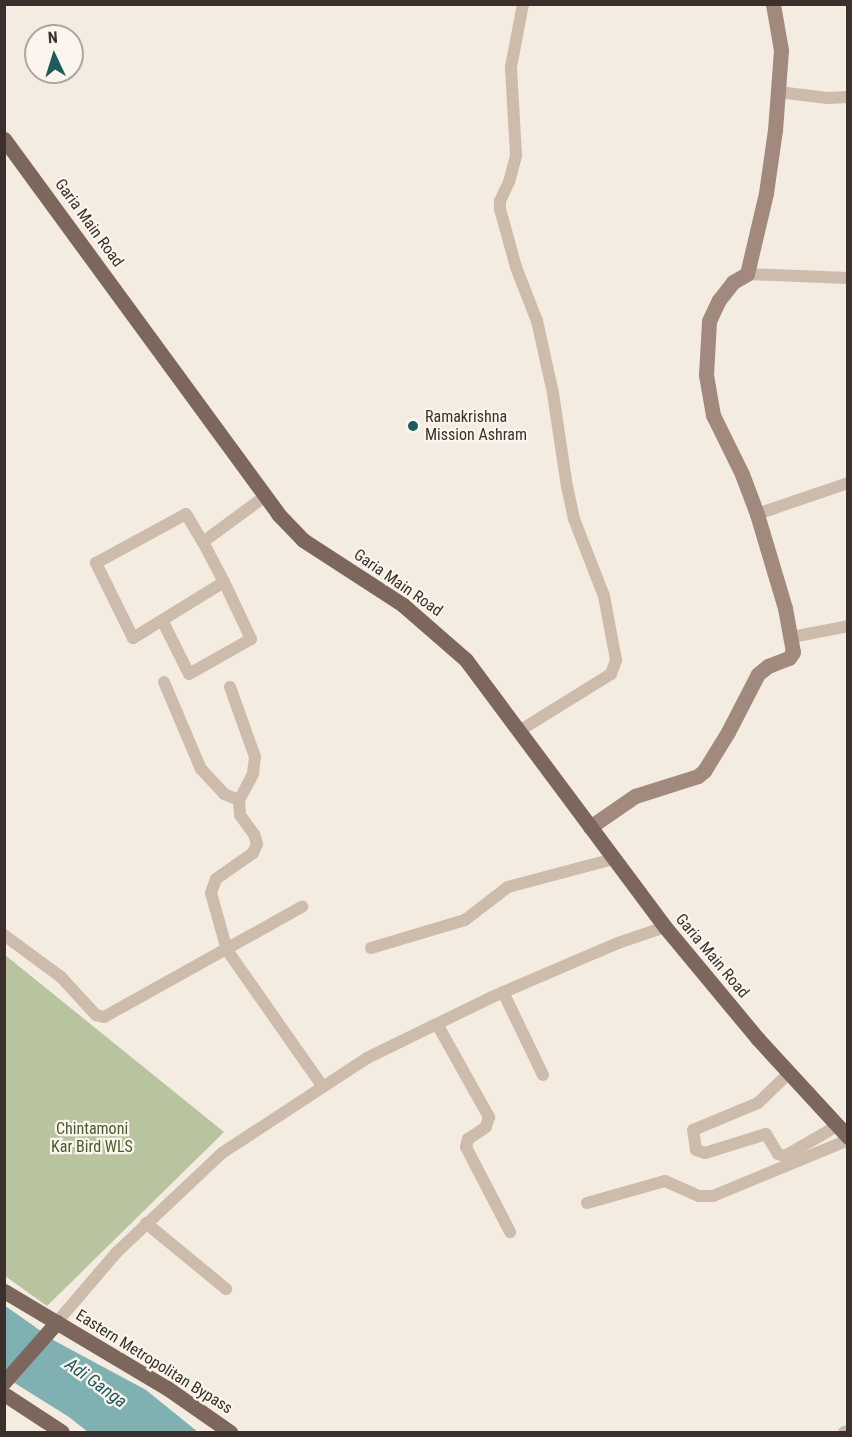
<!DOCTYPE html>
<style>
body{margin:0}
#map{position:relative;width:852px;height:1437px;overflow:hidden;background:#f4ebe1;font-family:"Roboto Condensed",sans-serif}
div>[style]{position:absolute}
.green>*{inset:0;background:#b8c4a0}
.water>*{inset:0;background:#7fb0b2}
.street>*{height:12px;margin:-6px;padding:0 6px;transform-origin:6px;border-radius:6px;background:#cdbbac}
.secondary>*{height:15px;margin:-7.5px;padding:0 7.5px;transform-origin:7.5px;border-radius:7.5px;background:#a18a7d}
.primary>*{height:15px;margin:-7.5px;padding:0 7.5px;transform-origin:7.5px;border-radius:7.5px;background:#7d675c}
.dots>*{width:16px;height:16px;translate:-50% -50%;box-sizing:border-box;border:3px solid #fbf5ee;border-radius:50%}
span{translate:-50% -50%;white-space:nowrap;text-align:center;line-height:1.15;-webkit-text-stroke:4.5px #fbf5ee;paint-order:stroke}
.street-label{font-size:16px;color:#3b302b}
.poi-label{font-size:16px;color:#3b302b}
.left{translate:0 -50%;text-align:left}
.park-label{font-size:16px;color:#4a5a2e}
.water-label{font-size:18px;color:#1f5a5e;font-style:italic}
.frame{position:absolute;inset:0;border:6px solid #3b302b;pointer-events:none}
.north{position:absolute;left:24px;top:24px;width:60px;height:60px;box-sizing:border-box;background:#fbf5ee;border:2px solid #aea6a0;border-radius:50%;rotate:356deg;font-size:16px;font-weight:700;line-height:24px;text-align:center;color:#3b302b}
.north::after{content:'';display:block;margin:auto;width:21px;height:27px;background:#1f5a5e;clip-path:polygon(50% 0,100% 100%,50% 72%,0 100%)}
</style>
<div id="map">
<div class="green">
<i style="clip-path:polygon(5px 955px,224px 1132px,47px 1306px,5px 1276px)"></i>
</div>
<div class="water">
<i style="clip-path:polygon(4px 1305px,55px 1341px,146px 1390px,198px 1432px,88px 1432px,69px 1417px,5px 1377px)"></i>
</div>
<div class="street">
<i style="left:778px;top:92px;width:50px;rotate:6.8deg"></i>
<i style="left:828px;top:98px;width:20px;rotate:-3deg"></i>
<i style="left:747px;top:274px;width:101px;rotate:2.3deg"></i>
<i style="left:757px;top:514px;width:96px;rotate:-18.8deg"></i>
<i style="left:203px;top:542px;width:45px;rotate:62.3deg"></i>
<i style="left:163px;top:622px;width:58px;rotate:63.4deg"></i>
<i style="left:189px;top:674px;width:71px;rotate:-29.4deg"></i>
<i style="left:251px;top:639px;width:63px;rotate:-115.3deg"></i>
<i style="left:224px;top:582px;width:107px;rotate:148.4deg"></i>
<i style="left:133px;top:638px;width:84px;rotate:-116.3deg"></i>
<i style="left:96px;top:563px;width:102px;rotate:-28.6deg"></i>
<i style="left:186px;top:514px;width:33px;rotate:59deg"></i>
<i style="left:203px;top:542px;width:76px;rotate:-36.4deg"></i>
<i style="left:792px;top:637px;width:57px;rotate:-11.1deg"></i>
<i style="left:164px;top:682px;width:95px;rotate:67deg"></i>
<i style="left:201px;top:769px;width:34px;rotate:47deg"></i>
<i style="left:224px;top:794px;width:16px;rotate:22deg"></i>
<i style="left:230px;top:687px;width:74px;rotate:70.3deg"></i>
<i style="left:255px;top:757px;width:17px;rotate:97deg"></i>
<i style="left:253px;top:774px;width:30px;rotate:118deg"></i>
<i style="left:239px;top:800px;width:15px;rotate:86deg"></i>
<i style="left:240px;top:815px;width:24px;rotate:54deg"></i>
<i style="left:254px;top:834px;width:10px;rotate:73deg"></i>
<i style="left:257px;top:844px;width:10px;rotate:114deg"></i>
<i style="left:253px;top:853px;width:45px;rotate:144.9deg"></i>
<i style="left:216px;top:879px;width:15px;rotate:110deg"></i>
<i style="left:211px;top:893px;width:59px;rotate:74.3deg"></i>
<i style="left:227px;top:950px;width:167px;rotate:55deg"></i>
<i style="left:519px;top:731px;width:108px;rotate:-31.8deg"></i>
<i style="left:611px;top:674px;width:15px;rotate:-70deg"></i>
<i style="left:616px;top:660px;width:65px;rotate:-100.6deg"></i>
<i style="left:604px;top:596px;width:83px;rotate:-111.3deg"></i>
<i style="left:574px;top:519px;width:33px;rotate:-102deg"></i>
<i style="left:567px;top:487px;width:95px;rotate:-98.5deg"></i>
<i style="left:553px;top:393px;width:74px;rotate:-102.5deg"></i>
<i style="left:537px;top:321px;width:58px;rotate:-111.3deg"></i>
<i style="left:516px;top:267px;width:60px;rotate:-105.4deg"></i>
<i style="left:500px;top:209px;width:8px;rotate:-90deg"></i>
<i style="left:500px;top:201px;width:21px;rotate:-65deg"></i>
<i style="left:509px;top:182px;width:28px;rotate:-75deg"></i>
<i style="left:516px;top:155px;width:88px;rotate:-93.3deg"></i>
<i style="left:511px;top:67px;width:64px;rotate:-79.2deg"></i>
<i style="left:4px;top:935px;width:71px;rotate:36.4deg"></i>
<i style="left:61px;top:977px;width:52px;rotate:47.4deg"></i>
<i style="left:96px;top:1015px;width:8px;rotate:14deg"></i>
<i style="left:104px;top:1017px;width:227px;rotate:-29.1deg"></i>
<i style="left:371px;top:948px;width:98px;rotate:-16.6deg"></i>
<i style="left:465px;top:920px;width:54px;rotate:-37.5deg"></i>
<i style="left:508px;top:887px;width:109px;rotate:-14.9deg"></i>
<i style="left:503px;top:992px;width:92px;rotate:64.3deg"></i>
<i style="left:437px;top:1024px;width:107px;rotate:60.8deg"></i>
<i style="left:489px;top:1117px;width:10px;rotate:107deg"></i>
<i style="left:486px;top:1127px;width:22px;rotate:146deg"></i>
<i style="left:468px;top:1139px;width:8px;rotate:104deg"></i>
<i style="left:466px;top:1147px;width:96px;rotate:62.6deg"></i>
<i style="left:789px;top:1073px;width:43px;rotate:135.9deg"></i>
<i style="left:758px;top:1103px;width:70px;rotate:157.4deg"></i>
<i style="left:693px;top:1130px;width:20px;rotate:81deg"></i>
<i style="left:696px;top:1150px;width:9px;rotate:18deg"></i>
<i style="left:705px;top:1153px;width:64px;rotate:-17.3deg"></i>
<i style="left:766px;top:1134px;width:23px;rotate:59deg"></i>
<i style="left:778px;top:1154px;width:7px;rotate:16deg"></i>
<i style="left:785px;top:1156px;width:60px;rotate:-30deg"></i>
<i style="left:587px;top:1203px;width:81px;rotate:-15.8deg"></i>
<i style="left:665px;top:1181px;width:37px;rotate:24deg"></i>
<i style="left:699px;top:1196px;width:14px"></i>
<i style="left:713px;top:1196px;width:146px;rotate:-22.5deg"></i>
<i style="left:146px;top:1223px;width:104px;rotate:39.5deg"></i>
<i style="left:57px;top:1322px;width:92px;rotate:-49.4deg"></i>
<i style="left:117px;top:1252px;width:144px;rotate:-43.3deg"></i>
<i style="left:222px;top:1153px;width:173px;rotate:-33.2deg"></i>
<i style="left:367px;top:1058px;width:139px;rotate:-26deg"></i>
<i style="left:492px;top:997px;width:137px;rotate:-23.2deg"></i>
<i style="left:618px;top:943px;width:50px;rotate:-18.8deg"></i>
<i style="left:844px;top:1432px;width:4px;rotate:-14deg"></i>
</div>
<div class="secondary">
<i style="left:590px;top:827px;width:55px;rotate:-34.6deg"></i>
<i style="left:635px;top:796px;width:66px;rotate:-17.6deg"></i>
<i style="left:698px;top:776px;width:8px;rotate:-40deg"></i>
<i style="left:704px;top:771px;width:46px;rotate:-58.4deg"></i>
<i style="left:728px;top:732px;width:65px;rotate:-62.7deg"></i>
<i style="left:758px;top:674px;width:13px;rotate:-39deg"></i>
<i style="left:768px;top:666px;width:22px;rotate:-21deg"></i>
<i style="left:789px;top:658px;width:7px;rotate:-56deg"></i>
<i style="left:793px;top:652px;width:45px;rotate:-100.3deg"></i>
<i style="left:785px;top:608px;width:98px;rotate:-106.6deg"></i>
<i style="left:757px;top:514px;width:43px;rotate:-110.6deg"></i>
<i style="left:742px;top:474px;width:66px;rotate:-116.2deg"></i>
<i style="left:713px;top:415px;width:41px;rotate:-99.9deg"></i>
<i style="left:706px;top:375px;width:54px;rotate:-86.8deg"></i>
<i style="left:709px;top:321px;width:23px;rotate:-65deg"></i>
<i style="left:719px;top:300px;width:23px;rotate:-52deg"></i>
<i style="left:733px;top:282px;width:16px;rotate:-30deg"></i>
<i style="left:747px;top:274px;width:83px;rotate:-76.8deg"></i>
<i style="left:766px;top:193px;width:64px;rotate:-81.9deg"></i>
<i style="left:775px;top:130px;width:80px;rotate:-85.7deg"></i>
<i style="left:781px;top:50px;width:47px;rotate:-99.9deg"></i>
</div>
<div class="primary">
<i style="left:4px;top:139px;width:464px;rotate:53.8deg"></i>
<i style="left:278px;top:514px;width:36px;rotate:46deg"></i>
<i style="left:303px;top:540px;width:119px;rotate:33deg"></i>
<i style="left:403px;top:605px;width:84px;rotate:41.1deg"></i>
<i style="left:466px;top:660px;width:333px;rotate:53.3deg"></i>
<i style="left:665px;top:927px;width:146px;rotate:50.3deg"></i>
<i style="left:758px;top:1039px;width:133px;rotate:47.4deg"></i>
<i style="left:4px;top:1291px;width:190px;rotate:30.8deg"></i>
<i style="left:167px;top:1388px;width:77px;rotate:34.9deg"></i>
<i style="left:4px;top:1382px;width:80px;rotate:-48.5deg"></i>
<i style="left:4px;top:1394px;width:69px;rotate:33.2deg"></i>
</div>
<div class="dots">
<i style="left:413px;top:426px;background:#1f5a5e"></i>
</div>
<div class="street-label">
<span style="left:89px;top:223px;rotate:54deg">Garia Main Road</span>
<span style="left:398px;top:583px;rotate:35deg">Garia Main Road</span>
<span style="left:712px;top:956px;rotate:50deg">Garia Main Road</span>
<span style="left:154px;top:1362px;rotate:32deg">Eastern Metropolitan Bypass</span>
</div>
<div class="poi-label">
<span class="left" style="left:425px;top:426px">Ramakrishna<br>Mission Ashram</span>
</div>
<div class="park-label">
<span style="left:92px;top:1138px">Chintamoni<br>Kar Bird WLS</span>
</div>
<div class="water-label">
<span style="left:96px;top:1383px;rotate:36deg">Adi Ganga</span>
</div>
<div class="frame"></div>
<div class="north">N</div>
</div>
